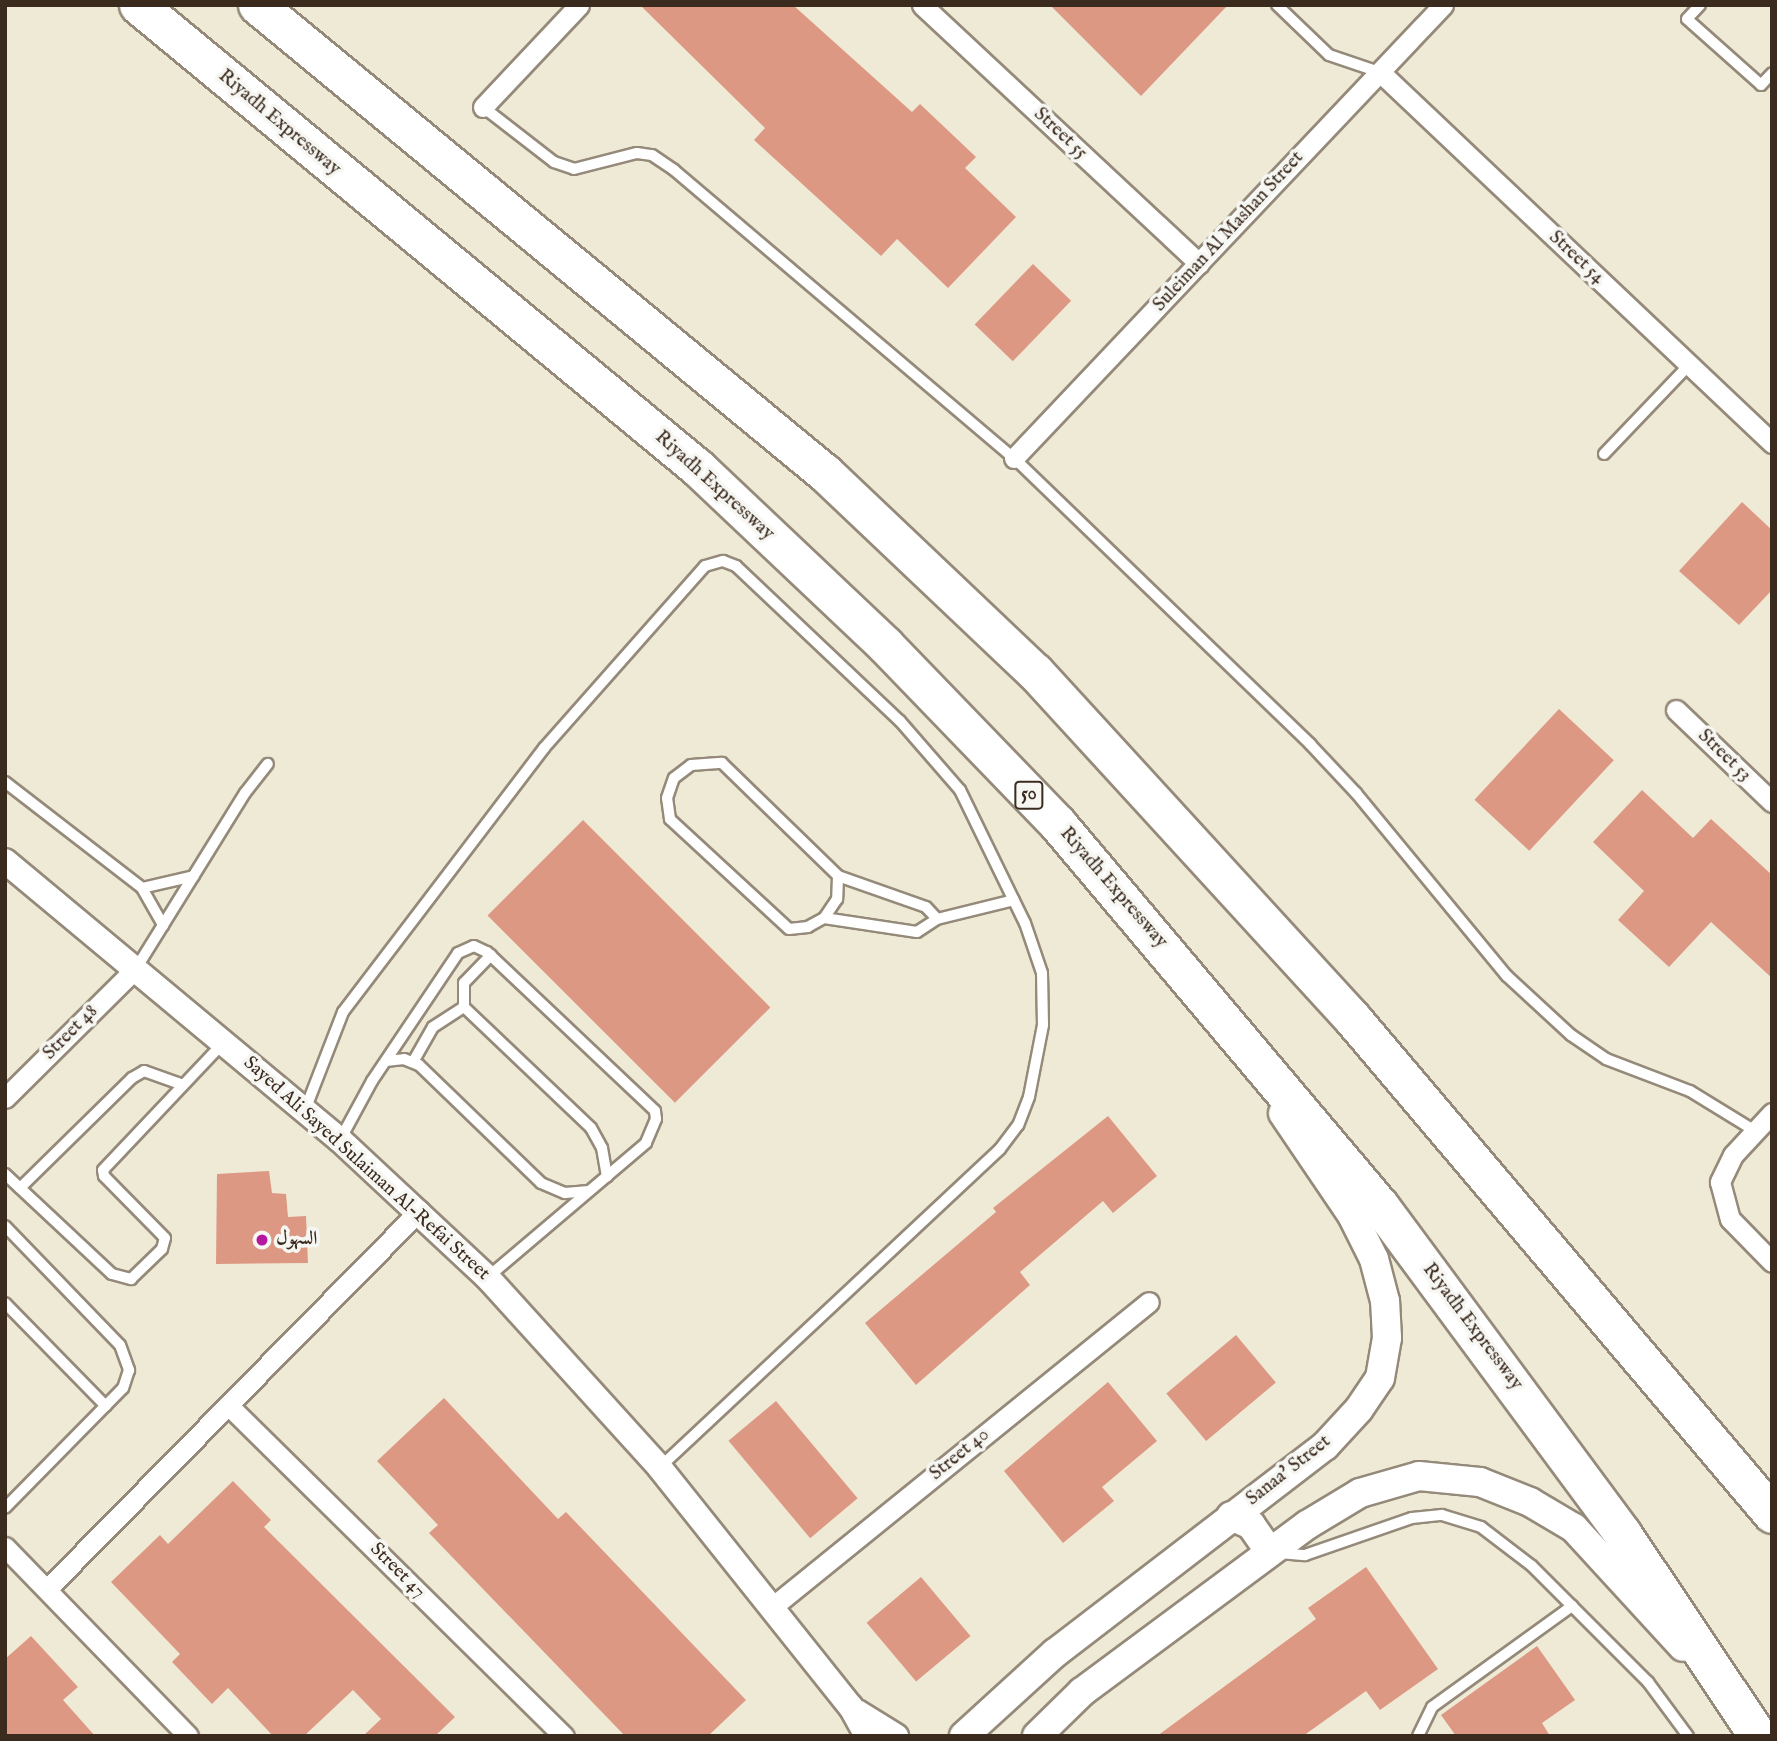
<!DOCTYPE html>
<meta charset="utf-8">
<style>
body{margin:0}
#map{position:relative;width:1777px;height:1741px;overflow:hidden;background:#efead5;font-family:"IM FELL English",Amiri,serif}
div>[style]{position:absolute}
.building>*{inset:0;background:#dd9884;transform-origin:0 0}
.roads{filter:drop-shadow(2px 0 #958a7a) drop-shadow(-2px 0 #958a7a) drop-shadow(0 2px #958a7a) drop-shadow(0 -2px #958a7a)}
.service>*{height:10px;margin:-5px;padding:0 5px;transform-origin:5px;border-radius:5px;background:#fff}
.minor>*{height:19px;margin:-9.5px;padding:0 9.5px;transform-origin:9.5px;border-radius:9.5px;background:#fff}
.tertiary>*{height:24px;margin:-12px;padding:0 12px;transform-origin:12px;border-radius:12px;background:#fff}
.secondary>*{height:28px;margin:-14px;padding:0 14px;transform-origin:14px;border-radius:14px;background:#fff}
.motorway>*{height:37px;margin:-18.5px;padding:0 18.5px;transform-origin:18.5px;border-radius:18.5px;background:#fff}
.dots>*{width:19px;height:19px;translate:-50% -50%;box-sizing:border-box;border:4px solid #f6f6f2;border-radius:50%}
span{translate:-50% -50%;white-space:nowrap;text-align:center;line-height:1.15;-webkit-text-stroke:7px #f6f6f2;paint-order:stroke}
.shield-label span{padding:2px 5px;background:#f6f6f2;border:2px solid;border-radius:5px;-webkit-text-stroke-width:0}
.shield-label{font-size:18px;color:#3b2a1e;font-weight:700}
.street-label{font-size:19px;color:#3b2a1e}
.poi-label{font-size:19px;color:#3b2a1e;font-weight:700}
.left{translate:0 -50%;text-align:left}
.frame{position:absolute;inset:0;border:7px solid #3b2a1e;pointer-events:none}
</style>
<div id="map">
<div class="building">
<i style="clip-path:polygon(640px 5px,793px 5px,912px 112px,920px 104px,976px 157px,965px 168px,1016px 217px,948px 288px,897px 239px,881px 256px,754px 140px,765px 128px)"></i>
<i style="clip-path:polygon(1050px 5px,1228px 5px,1141px 96px)"></i>
<i style="left:1033px;top:264px;width:53px;height:84px;rotate:44deg"></i>
<i style="clip-path:polygon(1742px 502px,1772px 530px,1772px 590px,1739px 625px,1679px 571px)"></i>
<i style="left:1559px;top:709px;width:75px;height:124px;rotate:43deg"></i>
<i style="clip-path:polygon(1642px 790px,1693px 838px,1711px 819px,1772px 875px,1772px 978px,1711px 922px,1669px 967px,1618px 920px,1644px 891px,1593px 842px)"></i>
<i style="left:583px;top:820px;width:265px;height:135px;rotate:45deg"></i>
<i style="clip-path:polygon(1108px 1116px,1157px 1176px,1113px 1213px,1103px 1201px,1020px 1272px,1030px 1285px,916px 1385px,865px 1323px,996px 1212px,993px 1208px)"></i>
<i style="clip-path:polygon(269px 1171px,272px 1193px,286px 1194px,288px 1217px,306px 1216px,308px 1263px,216px 1264px,217px 1174px)"></i>
<i style="left:1236px;top:1335px;width:62px;height:91px;rotate:50deg"></i>
<i style="clip-path:polygon(1108px 1382px,1157px 1441px,1102px 1487px,1114px 1501px,1063px 1543px,1004px 1471px)"></i>
<i style="clip-path:polygon(444px 1398px,558px 1519px,566px 1512px,746px 1700px,708px 1736px,625px 1736px,429px 1533px,438px 1525px,377px 1461px)"></i>
<i style="left:776px;top:1401px;width:127px;height:62px;rotate:50deg"></i>
<i style="clip-path:polygon(233px 1481px,271px 1520px,264px 1527px,455px 1717px,435px 1736px,363px 1736px,381px 1719px,353px 1690px,304px 1736px,273px 1736px,228px 1688px,212px 1704px,172px 1662px,180px 1654px,111px 1582px,160px 1535px,168px 1544px)"></i>
<i style="clip-path:polygon(1366px 1567px,1438px 1669px,1380px 1710px,1366px 1691px,1303px 1736px,1157px 1736px,1316px 1619px,1308px 1608px)"></i>
<i style="left:921px;top:1577px;width:77px;height:71px;rotate:50deg"></i>
<i style="clip-path:polygon(31px 1636px,78px 1687px,63px 1700px,95px 1736px,5px 1736px,5px 1659px)"></i>
<i style="clip-path:polygon(1537px 1646px,1575px 1700px,1542px 1723px,1550px 1736px,1456px 1736px,1441px 1715px)"></i>
</div>
<div class="roads">
<div class="service">
<i style="left:1277px;top:5px;width:72px;rotate:43.9deg"></i>
<i style="left:1329px;top:55px;width:53px;rotate:18.8deg"></i>
<i style="left:1700px;top:5px;width:19px;rotate:133deg"></i>
<i style="left:1687px;top:19px;width:99px;rotate:41.7deg"></i>
<i style="left:1761px;top:85px;width:16px;rotate:-47deg"></i>
<i style="left:483px;top:107px;width:90px;rotate:37.8deg"></i>
<i style="left:554px;top:162px;width:21px;rotate:19deg"></i>
<i style="left:574px;top:169px;width:65px;rotate:-14.3deg"></i>
<i style="left:637px;top:153px;width:15px;rotate:8deg"></i>
<i style="left:652px;top:155px;width:27px;rotate:34deg"></i>
<i style="left:674px;top:170px;width:446px;rotate:40.3deg"></i>
<i style="left:1014px;top:458px;width:412px;rotate:44deg"></i>
<i style="left:1310px;top:744px;width:67px;rotate:46.8deg"></i>
<i style="left:1356px;top:793px;width:237px;rotate:50.5deg"></i>
<i style="left:1507px;top:976px;width:87px;rotate:42.7deg"></i>
<i style="left:1571px;top:1035px;width:42px;rotate:34.4deg"></i>
<i style="left:1606px;top:1059px;width:90px;rotate:20.9deg"></i>
<i style="left:1690px;top:1091px;width:76px;rotate:31.6deg"></i>
<i style="left:1604px;top:454px;width:123px;rotate:-46.3deg"></i>
<i style="left:5px;top:782px;width:173px;rotate:37.7deg"></i>
<i style="left:142px;top:888px;width:43px;rotate:60.4deg"></i>
<i style="left:838px;top:876px;width:23px;rotate:92deg"></i>
<i style="left:837px;top:899px;width:23px;rotate:124deg"></i>
<i style="left:824px;top:918px;width:18px;rotate:151deg"></i>
<i style="left:808px;top:927px;width:19px;rotate:174deg"></i>
<i style="left:789px;top:929px;width:162px;rotate:-137.3deg"></i>
<i style="left:670px;top:819px;width:21px;rotate:-98deg"></i>
<i style="left:667px;top:798px;width:21px;rotate:-71deg"></i>
<i style="left:674px;top:778px;width:21px;rotate:-37deg"></i>
<i style="left:691px;top:765px;width:31px;rotate:-4deg"></i>
<i style="left:722px;top:763px;width:162px;rotate:44.2deg"></i>
<i style="left:838px;top:876px;width:93px;rotate:19.4deg"></i>
<i style="left:926px;top:907px;width:16px;rotate:47deg"></i>
<i style="left:142px;top:888px;width:53px;rotate:-13deg"></i>
<i style="left:824px;top:918px;width:94px;rotate:8.6deg"></i>
<i style="left:917px;top:932px;width:24px;rotate:-33deg"></i>
<i style="left:937px;top:919px;width:79px;rotate:-13.9deg"></i>
<i style="left:491px;top:955px;width:39px;rotate:134deg"></i>
<i style="left:464px;top:983px;width:24px;rotate:90deg"></i>
<i style="left:464px;top:1007px;width:175px;rotate:43.6deg"></i>
<i style="left:591px;top:1128px;width:23px;rotate:61deg"></i>
<i style="left:602px;top:1148px;width:29px;rotate:80deg"></i>
<i style="left:137px;top:967px;width:205px;rotate:-58.2deg"></i>
<i style="left:245px;top:793px;width:37px;rotate:-52deg"></i>
<i style="left:386px;top:1061px;width:18px;rotate:-6deg"></i>
<i style="left:404px;top:1059px;width:16px;rotate:22deg"></i>
<i style="left:419px;top:1065px;width:170px;rotate:44deg"></i>
<i style="left:541px;top:1183px;width:26px;rotate:23deg"></i>
<i style="left:565px;top:1193px;width:24px;rotate:-5deg"></i>
<i style="left:413px;top:1062px;width:40px;rotate:-60.3deg"></i>
<i style="left:433px;top:1027px;width:37px;rotate:-33deg"></i>
<i style="left:305px;top:1110px;width:105px;rotate:-68.8deg"></i>
<i style="left:343px;top:1012px;width:332px;rotate:-52.7deg"></i>
<i style="left:544px;top:748px;width:243px;rotate:-48.5deg"></i>
<i style="left:705px;top:566px;width:19px;rotate:-16deg"></i>
<i style="left:723px;top:561px;width:14px;rotate:21deg"></i>
<i style="left:736px;top:566px;width:226px;rotate:43.4deg"></i>
<i style="left:900px;top:721px;width:91px;rotate:49deg"></i>
<i style="left:960px;top:790px;width:148px;rotate:64deg"></i>
<i style="left:1025px;top:923px;width:53px;rotate:71.2deg"></i>
<i style="left:1042px;top:973px;width:52px;rotate:88.9deg"></i>
<i style="left:1043px;top:1025px;width:73px;rotate:101deg"></i>
<i style="left:1029px;top:1097px;width:30px;rotate:111deg"></i>
<i style="left:1018px;top:1125px;width:30px;rotate:127deg"></i>
<i style="left:1000px;top:1149px;width:466px;rotate:136.9deg"></i>
<i style="left:340px;top:1140px;width:67px;rotate:-61.5deg"></i>
<i style="left:372px;top:1081px;width:154px;rotate:-56.1deg"></i>
<i style="left:458px;top:953px;width:17px;rotate:-24deg"></i>
<i style="left:474px;top:946px;width:14px;rotate:25deg"></i>
<i style="left:487px;top:952px;width:231px;rotate:43.4deg"></i>
<i style="left:655px;top:1111px;width:8px;rotate:83deg"></i>
<i style="left:656px;top:1119px;width:26px;rotate:113deg"></i>
<i style="left:646px;top:1143px;width:207px;rotate:139.7deg"></i>
<i style="left:5px;top:1174px;width:146px;rotate:43.1deg"></i>
<i style="left:112px;top:1274px;width:20px;rotate:15deg"></i>
<i style="left:131px;top:1279px;width:43px;rotate:-44.1deg"></i>
<i style="left:162px;top:1249px;width:11px;rotate:-75deg"></i>
<i style="left:165px;top:1238px;width:87px;rotate:-134.5deg"></i>
<i style="left:104px;top:1176px;width:6px;rotate:-99deg"></i>
<i style="left:103px;top:1170px;width:176px;rotate:-46.6deg"></i>
<i style="left:20px;top:1188px;width:157px;rotate:-44.5deg"></i>
<i style="left:132px;top:1078px;width:14px;rotate:-30deg"></i>
<i style="left:144px;top:1071px;width:41px;rotate:19.7deg"></i>
<i style="left:5px;top:1226px;width:165px;rotate:46deg"></i>
<i style="left:120px;top:1345px;width:27px;rotate:70deg"></i>
<i style="left:129px;top:1370px;width:19px;rotate:108deg"></i>
<i style="left:123px;top:1388px;width:168px;rotate:134.5deg"></i>
<i style="left:5px;top:1303px;width:144px;rotate:45.6deg"></i>
<i style="left:1280px;top:1553px;width:25px;rotate:5deg"></i>
<i style="left:1305px;top:1555px;width:113px;rotate:-19.1deg"></i>
<i style="left:1412px;top:1518px;width:30px;rotate:-6deg"></i>
<i style="left:1442px;top:1515px;width:41px;rotate:17.1deg"></i>
<i style="left:1481px;top:1527px;width:64px;rotate:37.4deg"></i>
<i style="left:1532px;top:1566px;width:164px;rotate:45deg"></i>
<i style="left:1648px;top:1682px;width:67px;rotate:53.5deg"></i>
<i style="left:1418px;top:1736px;width:32px;rotate:-64deg"></i>
<i style="left:1432px;top:1707px;width:173px;rotate:-35.8deg"></i>
</div>
<div class="minor">
<i style="left:922px;top:5px;width:379px;rotate:43deg"></i>
<i style="left:1380px;top:72px;width:540px;rotate:43.42deg"></i>
<i style="left:483px;top:107px;width:140px;rotate:-46.7deg"></i>
<i style="left:1014px;top:458px;width:624px;rotate:-46.56deg"></i>
<i style="left:1676px;top:710px;width:133px;rotate:43.8deg"></i>
<i style="left:5px;top:1098px;width:186px;rotate:-44.8deg"></i>
<i style="left:1772px;top:1113px;width:57px;rotate:132.9deg"></i>
<i style="left:1733px;top:1155px;width:30px;rotate:116deg"></i>
<i style="left:1720px;top:1182px;width:38px;rotate:75deg"></i>
<i style="left:1730px;top:1219px;width:60px;rotate:45.7deg"></i>
<i style="left:230px;top:1407px;width:469px;rotate:44.6deg"></i>
<i style="left:5px;top:1547px;width:263px;rotate:45.9deg"></i>
<i style="left:49px;top:1587px;width:528px;rotate:-45.46deg"></i>
<i style="left:771px;top:1608px;width:486px;rotate:-39deg"></i>
</div>
<div class="tertiary">
<i style="left:5px;top:861px;width:436px;rotate:39.8deg"></i>
<i style="left:340px;top:1140px;width:202px;rotate:43deg"></i>
<i style="left:488px;top:1278px;width:256px;rotate:47.8deg"></i>
<i style="left:660px;top:1468px;width:306px;rotate:51.4deg"></i>
<i style="left:851px;top:1707px;width:33px;rotate:61deg"></i>
<i style="left:857px;top:1712px;width:46px;rotate:31.6deg"></i>
</div>
<div class="secondary">
<i style="left:1231px;top:1516px;width:22px;rotate:24deg"></i>
<i style="left:1251px;top:1525px;width:32px;rotate:55deg"></i>
<i style="left:964px;top:1736px;width:123px;rotate:-42.4deg"></i>
<i style="left:1055px;top:1653px;width:340px;rotate:-37.5deg"></i>
<i style="left:1325px;top:1446px;width:50px;rotate:-47.4deg"></i>
<i style="left:1359px;top:1409px;width:37px;rotate:-56deg"></i>
<i style="left:1380px;top:1378px;width:41px;rotate:-80.1deg"></i>
<i style="left:1387px;top:1338px;width:37px;rotate:-93deg"></i>
<i style="left:1385px;top:1301px;width:43px;rotate:-104.7deg"></i>
<i style="left:1374px;top:1259px;width:49px;rotate:-116.6deg"></i>
<i style="left:1352px;top:1215px;width:123px;rotate:-124.1deg"></i>
<i style="left:1037px;top:1736px;width:63px;rotate:-44.4deg"></i>
<i style="left:1082px;top:1692px;width:280px;rotate:-36.6deg"></i>
<i style="left:1307px;top:1525px;width:62px;rotate:-31.1deg"></i>
<i style="left:1360px;top:1493px;width:61px;rotate:-16.1deg"></i>
<i style="left:1419px;top:1476px;width:61px;rotate:5.6deg"></i>
<i style="left:1480px;top:1482px;width:54px;rotate:21.8deg"></i>
<i style="left:1530px;top:1502px;width:51px;rotate:30.6deg"></i>
<i style="left:1574px;top:1528px;width:161px;rotate:47.5deg"></i>
</div>
<div class="motorway">
<i style="left:138px;top:5px;width:727px;rotate:39.58deg"></i>
<i style="left:698px;top:468px;width:257px;rotate:43.4deg"></i>
<i style="left:885px;top:645px;width:248px;rotate:46deg"></i>
<i style="left:1057px;top:823px;width:501px;rotate:49.86deg"></i>
<i style="left:1380px;top:1206px;width:407px;rotate:53.5deg"></i>
<i style="left:1622px;top:1533px;width:244px;rotate:56.2deg"></i>
<i style="left:257px;top:5px;width:736px;rotate:39.49deg"></i>
<i style="left:825px;top:473px;width:289px;rotate:43.5deg"></i>
<i style="left:1035px;top:672px;width:469px;rotate:47.5deg"></i>
<i style="left:1352px;top:1018px;width:650px;rotate:49.74deg"></i>
</div>
</div>
<div class="dots">
<i style="left:262px;top:1240px;background:#b5179e"></i>
</div>
<div class="shield-label">
<span style="left:1029px;top:795px">50</span>
</div>
<div class="street-label">
<span style="left:279px;top:123px;rotate:40deg">Riyadh Expressway</span>
<span style="left:1060px;top:134px;rotate:43deg">Street 55</span>
<span style="left:1229px;top:232px;rotate:-47deg">Suleiman Al Mashan Street</span>
<span style="left:1576px;top:258px;rotate:43deg">Street 54</span>
<span style="left:714px;top:486px;rotate:42deg">Riyadh Expressway</span>
<span style="left:1724px;top:756px;rotate:44deg">Street 53</span>
<span style="left:1113px;top:888px;rotate:49deg">Riyadh Expressway</span>
<span style="left:71px;top:1033px;rotate:-45deg">Street 48</span>
<span style="left:366px;top:1169px;rotate:42deg">Sayed Ali Sayed Sulaiman Al-Refai Street</span>
<span style="left:1472px;top:1327px;rotate:53deg">Riyadh Expressway</span>
<span style="left:960px;top:1455px;rotate:-39deg">Street 40</span>
<span style="left:1289px;top:1471px;rotate:-38deg">Sanaa' Street</span>
<span style="left:397px;top:1571px;rotate:45deg">Street 47</span>
</div>
<div class="poi-label">
<span class="left" style="left:276px;top:1240px">السهول</span>
</div>
<div class="frame"></div>
</div>
